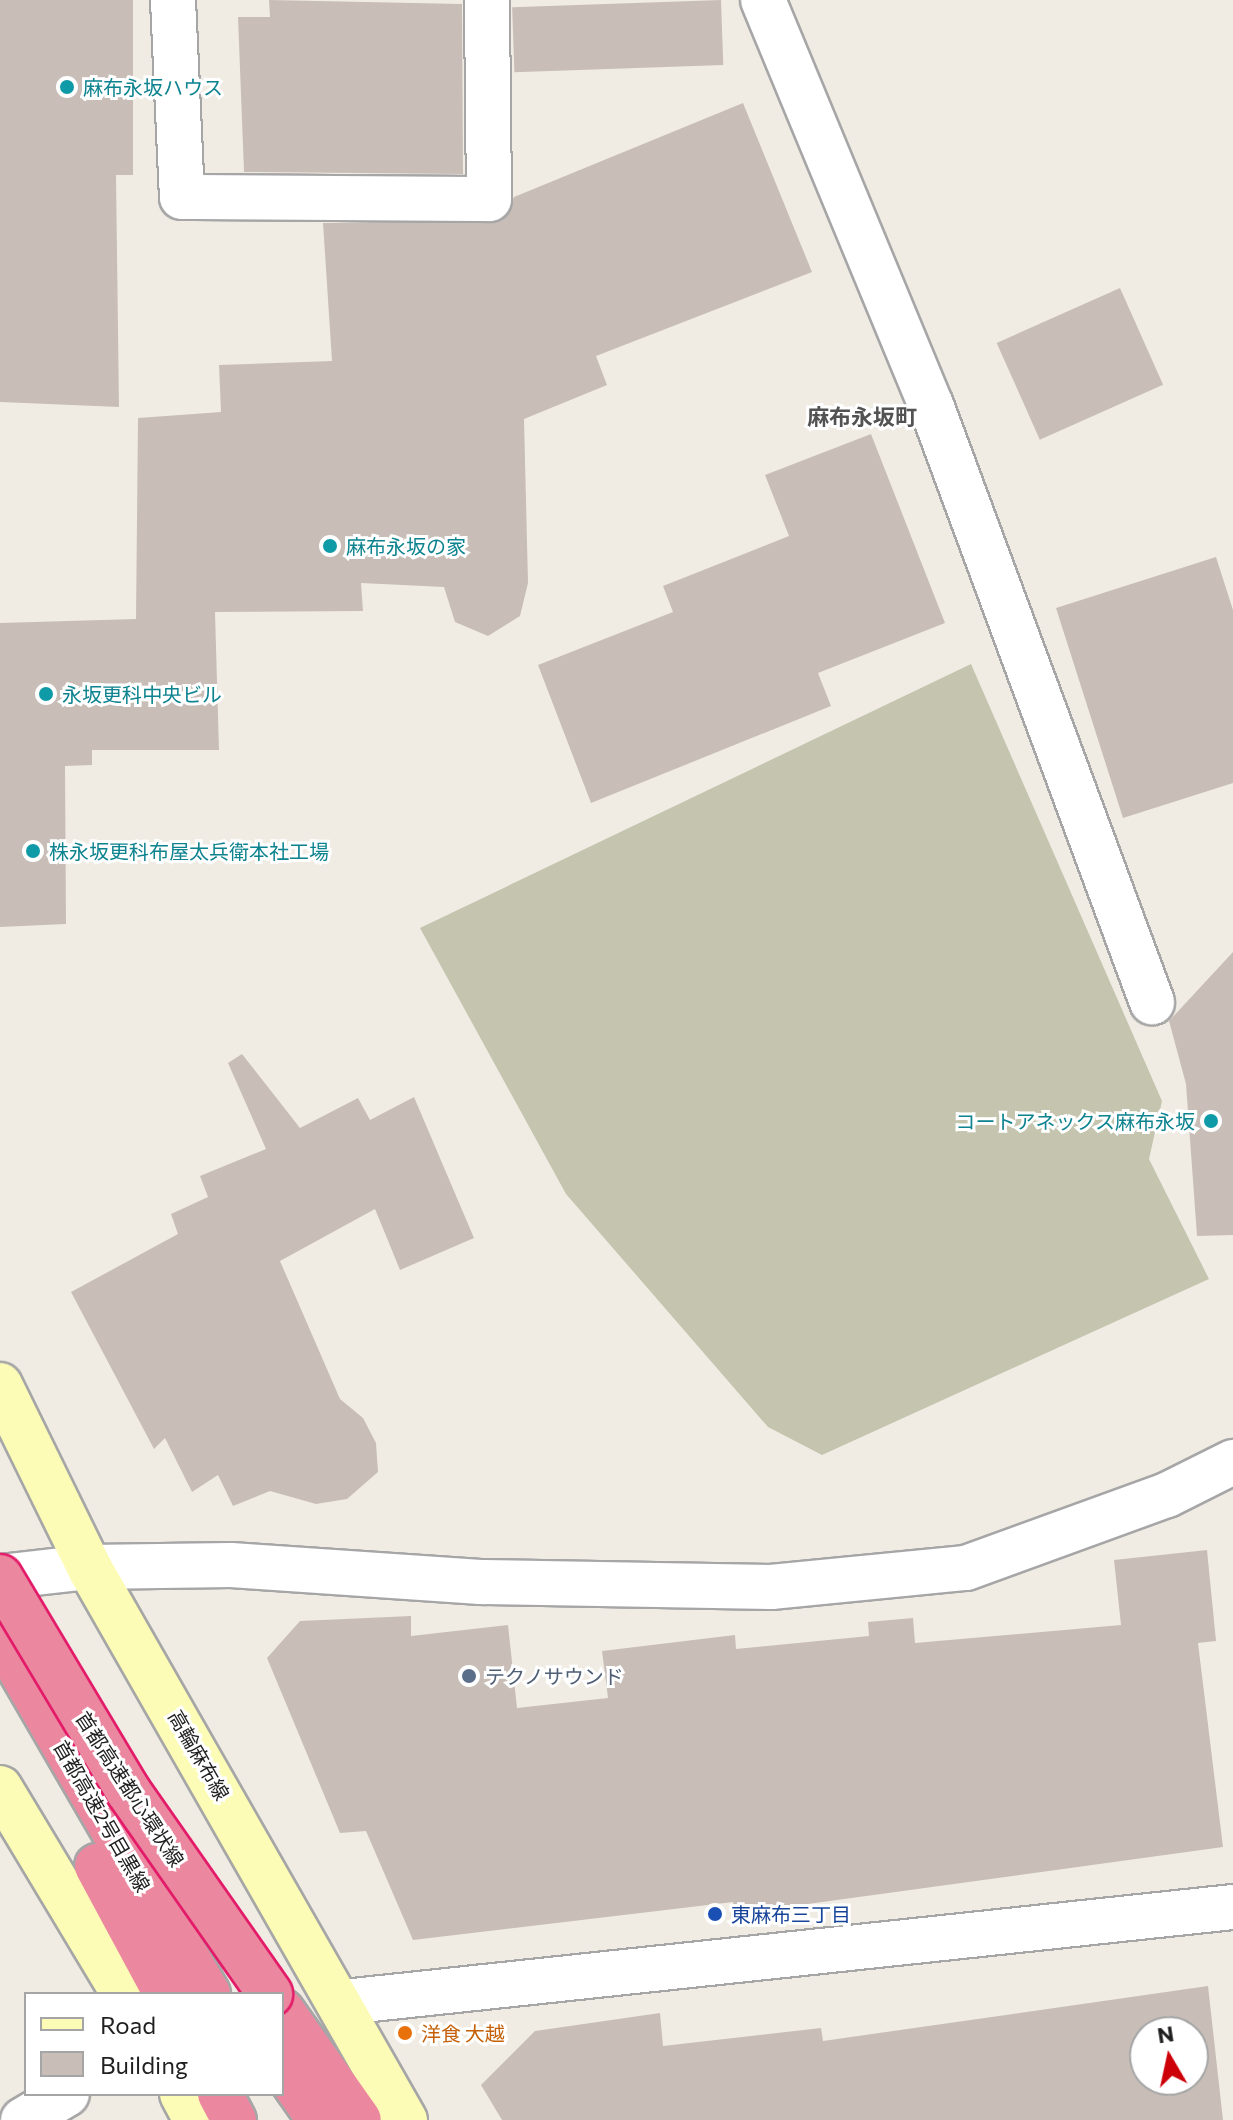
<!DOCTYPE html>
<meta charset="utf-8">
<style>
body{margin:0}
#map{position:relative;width:1233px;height:2120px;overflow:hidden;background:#f0ece4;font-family:Commissioner,"Noto Sans JP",sans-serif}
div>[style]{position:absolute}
.construction>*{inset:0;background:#c5c4af}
.building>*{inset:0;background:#c8beb7;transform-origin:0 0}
.roads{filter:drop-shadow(2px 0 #a6a6a6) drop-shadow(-2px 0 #a6a6a6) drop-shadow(0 2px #a6a6a6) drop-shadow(0 -2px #a6a6a6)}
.minor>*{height:44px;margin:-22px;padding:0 22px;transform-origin:22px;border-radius:22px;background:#fff}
.tertiary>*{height:44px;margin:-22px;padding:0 22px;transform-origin:22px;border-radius:22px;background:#fff}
.secondary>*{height:44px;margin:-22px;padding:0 22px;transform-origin:22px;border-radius:22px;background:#fcfcb6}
.motorway>*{height:44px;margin:-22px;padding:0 22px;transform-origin:22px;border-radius:22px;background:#eb88a0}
.bridges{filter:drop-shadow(2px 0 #e31c6a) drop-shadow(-2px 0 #e31c6a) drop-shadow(0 2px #e31c6a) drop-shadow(0 -2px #e31c6a)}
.motorway-bridge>*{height:44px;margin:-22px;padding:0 22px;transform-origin:22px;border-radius:22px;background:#eb88a0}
.dots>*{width:22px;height:22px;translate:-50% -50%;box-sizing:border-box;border:4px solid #fff;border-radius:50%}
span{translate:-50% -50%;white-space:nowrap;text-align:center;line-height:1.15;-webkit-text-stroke:6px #fff;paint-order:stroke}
.culture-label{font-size:20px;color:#0d838f}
.left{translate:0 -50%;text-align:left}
.right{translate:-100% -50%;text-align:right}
.service-label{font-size:20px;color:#4e5e75}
.street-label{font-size:20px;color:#1f1f1f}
.transit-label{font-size:20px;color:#164399}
.food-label{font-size:20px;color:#c56008}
.neighbourhood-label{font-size:22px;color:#525252;font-weight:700}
.legend{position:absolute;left:24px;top:1992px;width:260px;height:104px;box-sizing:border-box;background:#fff;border:2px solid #a5a5a5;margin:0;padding:10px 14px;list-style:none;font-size:24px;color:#1f1f1f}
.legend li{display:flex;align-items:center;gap:16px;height:40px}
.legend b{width:40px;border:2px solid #a5a5a5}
.north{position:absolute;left:1129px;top:2016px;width:80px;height:80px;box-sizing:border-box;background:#fff;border:2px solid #a5a5a5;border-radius:50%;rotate:351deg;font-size:22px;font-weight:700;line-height:32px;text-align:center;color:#1f1f1f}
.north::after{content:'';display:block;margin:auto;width:28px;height:36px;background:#cd000a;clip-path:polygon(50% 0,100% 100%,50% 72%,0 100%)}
</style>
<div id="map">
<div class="construction">
<i style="clip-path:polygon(971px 664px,1162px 1101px,1149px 1159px,1209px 1279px,822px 1455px,768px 1427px,566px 1194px,420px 928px)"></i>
</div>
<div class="building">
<i style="clip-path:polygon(0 0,133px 0,133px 175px,116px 175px,119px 407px,0 402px)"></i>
<i style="clip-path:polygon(269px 0,462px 4px,463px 174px,244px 172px,238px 17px,270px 17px)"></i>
<i style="left:721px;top:0;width:65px;height:209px;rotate:88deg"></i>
<i style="clip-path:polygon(743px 103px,812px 272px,596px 356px,607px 385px,524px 419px,528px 583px,520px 616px,488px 636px,455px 622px,444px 587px,361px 583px,363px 611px,215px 612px,219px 750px,92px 750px,92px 765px,65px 766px,66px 924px,0 927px,0 623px,136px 619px,138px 418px,221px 412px,219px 365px,332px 361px,323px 223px,501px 221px,514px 197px)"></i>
<i style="left:1120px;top:288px;width:106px;height:135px;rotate:66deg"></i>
<i style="clip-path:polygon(871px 434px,945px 623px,818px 673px,831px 706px,591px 803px,538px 665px,673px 612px,663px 586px,789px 536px,765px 475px)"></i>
<i style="clip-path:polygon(1216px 557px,1233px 610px,1233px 783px,1123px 818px,1056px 608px)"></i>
<i style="clip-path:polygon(1233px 952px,1233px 1235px,1197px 1236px,1186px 1084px,1169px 1021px)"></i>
<i style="clip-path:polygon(242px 1054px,300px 1128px,358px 1098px,370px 1120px,414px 1097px,474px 1238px,400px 1270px,375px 1209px,280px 1261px,340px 1399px,363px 1418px,376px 1443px,378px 1472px,347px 1499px,316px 1504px,270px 1491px,233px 1506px,218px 1475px,192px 1492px,165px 1438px,154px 1449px,71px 1292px,178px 1234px,171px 1214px,208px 1197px,200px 1176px,266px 1149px,228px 1063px)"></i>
<i style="clip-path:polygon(1207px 1550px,1216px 1641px,1198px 1643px,1223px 1847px,735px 1914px,733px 1902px,413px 1940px,366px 1831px,340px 1833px,267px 1658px,300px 1621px,411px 1616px,411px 1636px,508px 1625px,517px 1708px,608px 1698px,602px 1651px,735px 1635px,736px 1649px,869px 1636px,868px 1622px,913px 1618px,915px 1643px,1121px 1625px,1114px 1560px)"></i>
<i style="clip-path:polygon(evenodd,1208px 1986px,1223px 2120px,502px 2120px,481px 2085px,535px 2031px,660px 2013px,663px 2046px,821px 2028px,823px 2041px,1208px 1986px,1145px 2032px,1193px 2032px,1193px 2080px,1145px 2080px,1145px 2032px)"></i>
</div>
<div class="roads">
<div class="minor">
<i style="left:173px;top:0;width:197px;rotate:87.4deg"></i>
<i style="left:182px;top:197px;width:307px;rotate:0.4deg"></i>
<i style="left:489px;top:199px;width:199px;rotate:-90.6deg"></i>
<i style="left:763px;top:0;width:438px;rotate:67.5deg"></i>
<i style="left:931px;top:405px;width:637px;rotate:69.69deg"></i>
<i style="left:344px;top:2002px;width:894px;rotate:-6.1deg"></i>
<i style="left:23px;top:2120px;width:51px;rotate:-30.6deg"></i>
</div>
<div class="tertiary">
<i style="left:0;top:1577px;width:90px;rotate:-6.4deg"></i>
<i style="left:89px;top:1567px;width:142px;rotate:-0.8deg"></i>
<i style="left:231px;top:1565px;width:250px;rotate:3.9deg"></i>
<i style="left:480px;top:1582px;width:291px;rotate:1deg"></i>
<i style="left:771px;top:1587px;width:196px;rotate:-5.6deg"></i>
<i style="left:966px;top:1568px;width:214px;rotate:-20deg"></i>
<i style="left:1167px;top:1495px;width:74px;rotate:-26.6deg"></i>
</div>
<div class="secondary">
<i style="left:0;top:1385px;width:203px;rotate:63.9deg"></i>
<i style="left:89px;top:1567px;width:637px;rotate:60.26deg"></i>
<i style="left:0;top:1788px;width:240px;rotate:59deg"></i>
<i style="left:182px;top:2094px;width:30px;rotate:62deg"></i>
</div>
<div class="motorway">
<i style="left:0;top:1635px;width:415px;rotate:59.9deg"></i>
<i style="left:97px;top:1866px;width:145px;rotate:61.7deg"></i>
<i style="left:282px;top:2011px;width:133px;rotate:54.8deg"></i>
<i style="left:282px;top:2066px;width:66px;rotate:54.9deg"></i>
<i style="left:220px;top:2094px;width:30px;rotate:62deg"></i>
</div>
</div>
<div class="bridges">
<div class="motorway-bridge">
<i style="left:0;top:1577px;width:249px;rotate:59.1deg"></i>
<i style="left:128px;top:1791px;width:248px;rotate:55deg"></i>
</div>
</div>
<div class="dots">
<i style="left:67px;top:87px;background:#0f9aa8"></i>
<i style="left:330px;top:546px;background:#0f9aa8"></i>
<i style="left:46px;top:694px;background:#0f9aa8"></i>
<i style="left:33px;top:851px;background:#0f9aa8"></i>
<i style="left:1211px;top:1121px;background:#0f9aa8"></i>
<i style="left:469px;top:1676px;background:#5c6f8a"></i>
<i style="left:715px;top:1914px;background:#1a4fb4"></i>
<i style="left:405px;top:2033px;background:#e8710a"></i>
</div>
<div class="culture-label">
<span class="left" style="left:83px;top:87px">麻布永坂ハウス</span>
<span class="left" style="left:346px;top:546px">麻布永坂の家</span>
<span class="left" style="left:62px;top:694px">永坂更科中央ビル</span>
<span class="left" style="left:49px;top:851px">株永坂更科布屋太兵衛本社工場</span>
<span class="right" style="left:1195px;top:1121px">コートアネックス麻布永坂</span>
</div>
<div class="service-label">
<span class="left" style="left:485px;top:1676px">テクノサウンド</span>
</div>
<div class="street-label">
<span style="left:199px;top:1755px;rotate:60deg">高輪麻布線</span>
<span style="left:130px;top:1789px;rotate:57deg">首都高速都心環状線</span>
<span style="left:102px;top:1816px;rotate:60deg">首都高速2号目黒線</span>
</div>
<div class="transit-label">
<span class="left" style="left:731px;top:1914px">東麻布三丁目</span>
</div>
<div class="food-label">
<span class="left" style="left:421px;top:2033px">洋食 大越</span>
</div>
<div class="neighbourhood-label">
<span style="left:862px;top:417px">麻布永坂町</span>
</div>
<ul class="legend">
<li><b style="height:10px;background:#fcfcb6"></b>Road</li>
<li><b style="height:22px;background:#c8beb7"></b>Building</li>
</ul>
<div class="north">N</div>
</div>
